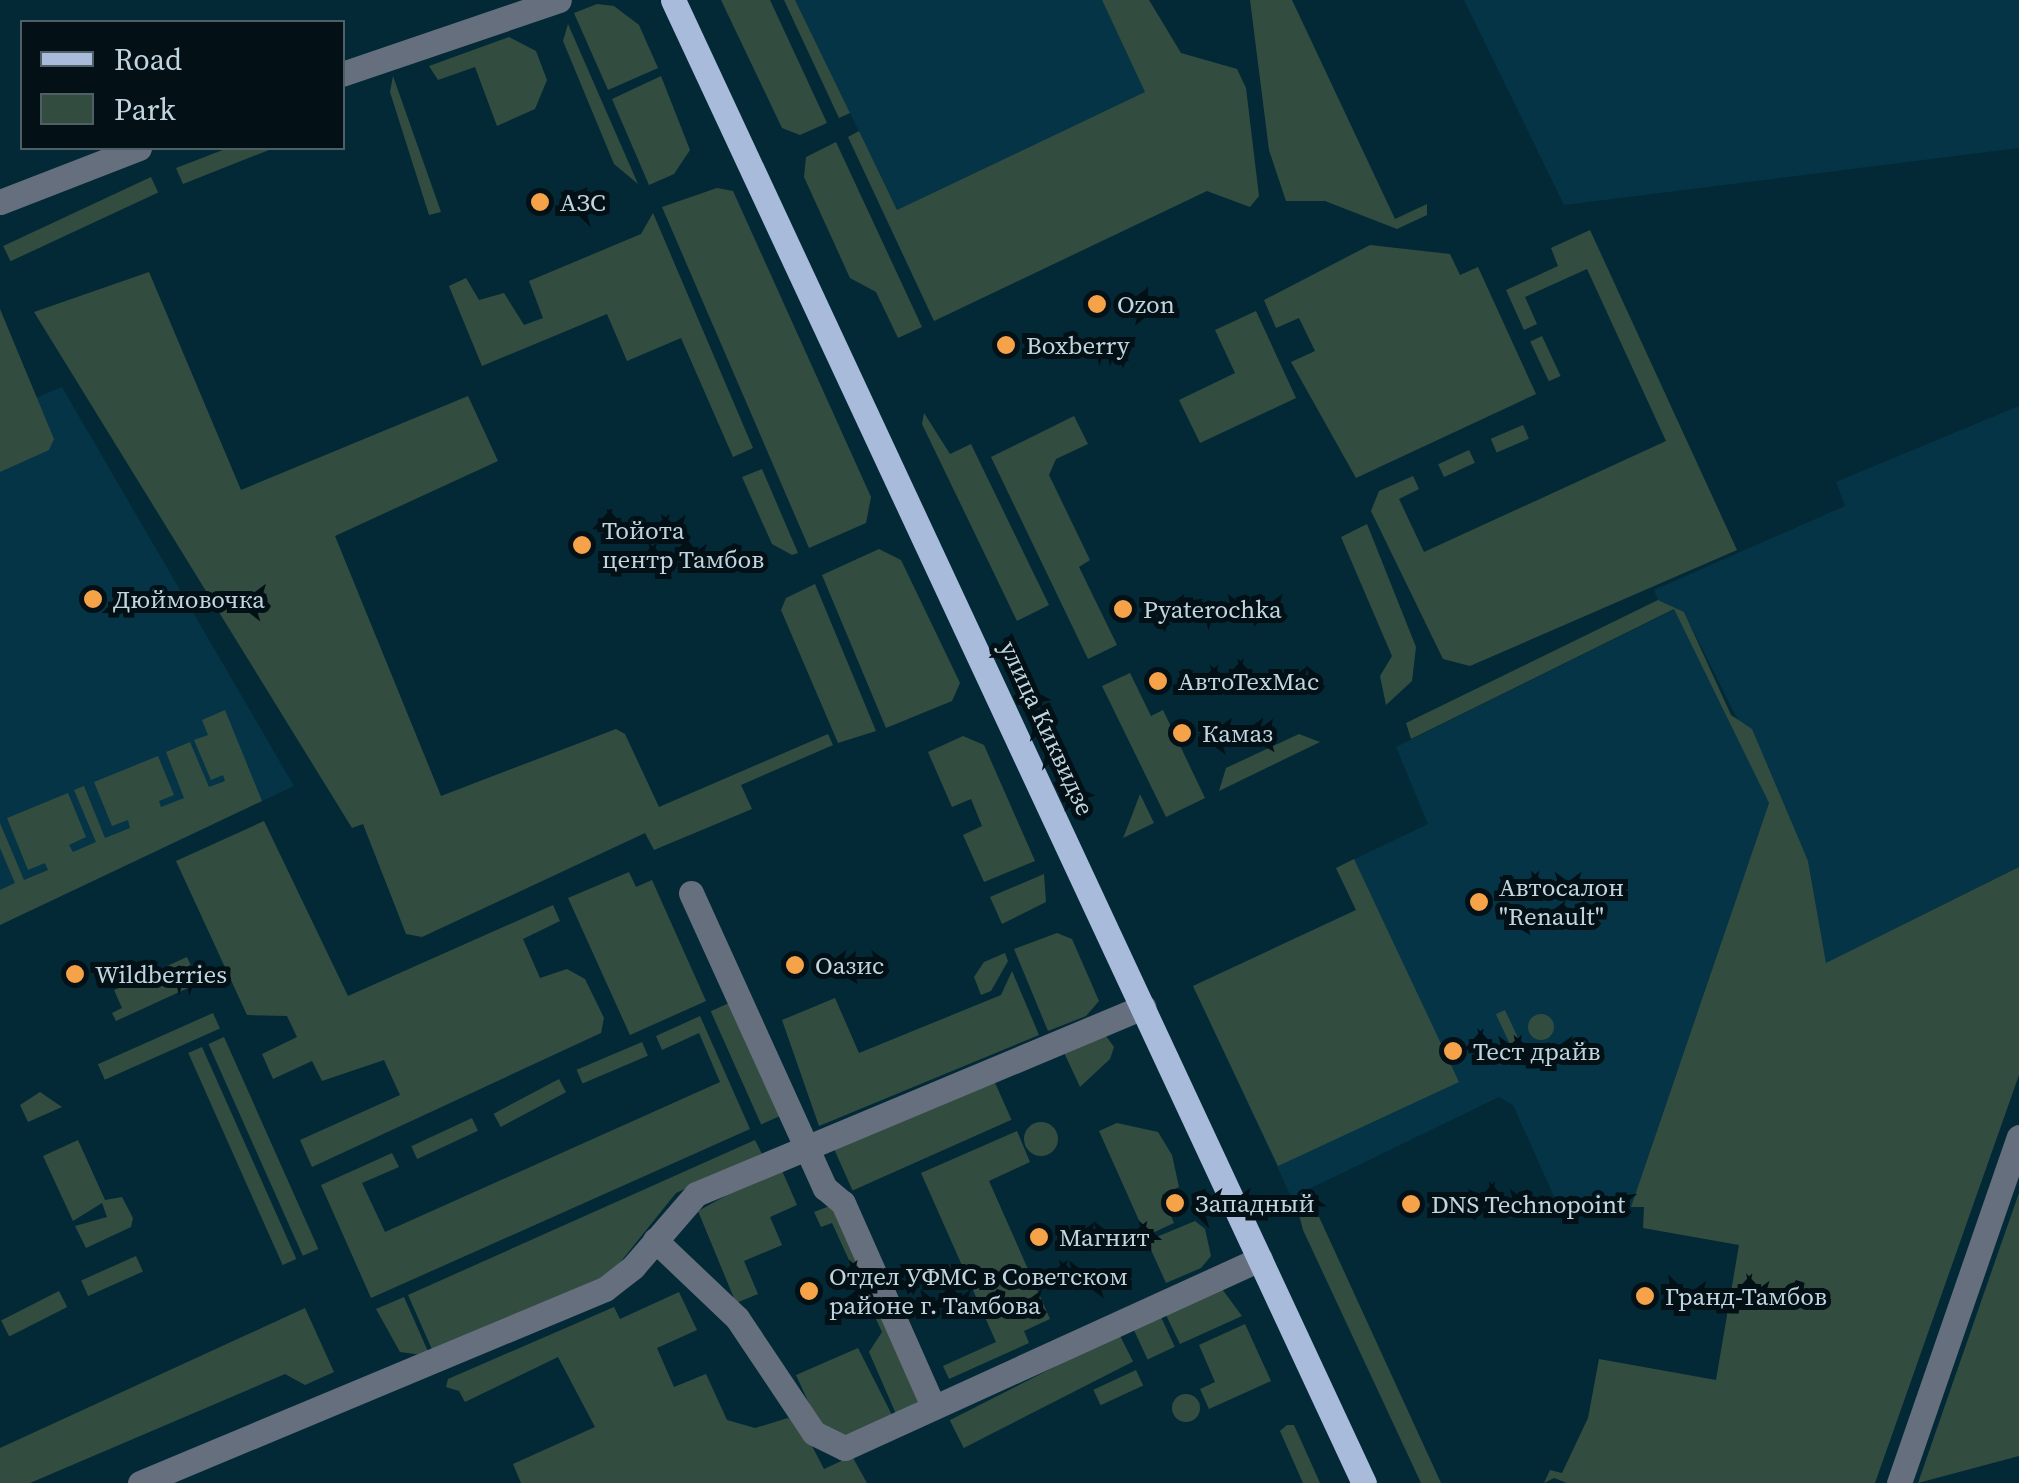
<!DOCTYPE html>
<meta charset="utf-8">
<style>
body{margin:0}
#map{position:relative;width:2019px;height:1483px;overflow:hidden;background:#032937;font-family:"Source Serif 4",serif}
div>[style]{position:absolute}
.built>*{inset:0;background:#043446}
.green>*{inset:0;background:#324d40;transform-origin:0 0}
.round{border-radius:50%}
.minor>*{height:25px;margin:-12.5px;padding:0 12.5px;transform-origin:12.5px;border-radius:12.5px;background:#666f7e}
.major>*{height:25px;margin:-12.5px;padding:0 12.5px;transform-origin:12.5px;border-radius:12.5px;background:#a9bbda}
.dots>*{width:28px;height:28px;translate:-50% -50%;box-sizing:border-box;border:5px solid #031016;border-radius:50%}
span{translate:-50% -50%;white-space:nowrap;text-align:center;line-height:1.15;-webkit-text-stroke:10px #031016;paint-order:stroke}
.poi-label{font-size:25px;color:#c2d5de}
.left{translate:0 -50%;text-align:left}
.street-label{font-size:25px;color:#c2d5de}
.legend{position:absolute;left:20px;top:20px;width:325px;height:130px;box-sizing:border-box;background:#031016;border:2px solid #4f5f66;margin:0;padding:12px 18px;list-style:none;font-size:30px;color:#c2d5de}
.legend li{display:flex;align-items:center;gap:20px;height:50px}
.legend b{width:50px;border:2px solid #4f5f66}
</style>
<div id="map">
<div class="built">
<i style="clip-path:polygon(795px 0,1102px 0,1146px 92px,897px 210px)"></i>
<i style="clip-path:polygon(1464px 0,2019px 0,2019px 148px,1564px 205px)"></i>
<i style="clip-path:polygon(62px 387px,294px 786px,0 925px,0 413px)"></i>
<i style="clip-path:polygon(2019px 406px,2019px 867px,1826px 964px,1808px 861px,1684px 612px,1658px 600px,1654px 590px,1845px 506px,1836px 482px)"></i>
<i style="clip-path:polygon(1675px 609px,1769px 803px,1631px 1207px,1561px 1212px,1513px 1105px,1499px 1097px,1307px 1190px,1295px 1205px,1193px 986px,1356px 910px,1336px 868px,1428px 824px,1396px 747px)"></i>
</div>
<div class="green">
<i style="clip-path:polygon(721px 0,770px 0,827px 123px,800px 135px,782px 128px)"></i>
<i style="clip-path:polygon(784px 0,795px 0,850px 113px,839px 118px)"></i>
<i style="clip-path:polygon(1102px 0,1149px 0,1181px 53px,1237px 69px,1246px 88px,1259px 196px,1250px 207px,1207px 191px,934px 321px,848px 137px,859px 131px,897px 210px,1145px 92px)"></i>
<i style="clip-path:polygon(1250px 0,1292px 0,1395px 219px,1427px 204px,1427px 215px,1397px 229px,1325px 201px,1286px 201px,1269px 150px)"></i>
<i style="clip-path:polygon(597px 4px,614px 6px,639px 25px,658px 68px,608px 90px,574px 13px)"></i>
<i style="clip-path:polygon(568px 24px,638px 184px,614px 164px,563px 41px)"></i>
<i style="clip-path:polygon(509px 37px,536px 51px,547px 80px,535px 109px,497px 126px,475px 67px,438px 80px,429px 66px)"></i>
<i style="clip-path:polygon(393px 76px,441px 212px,429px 215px,390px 92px)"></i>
<i style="clip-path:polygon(661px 76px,690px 150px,674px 174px,649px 185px,612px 99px)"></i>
<i style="clip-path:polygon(836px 142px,922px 327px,898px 338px,876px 292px,850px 278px,804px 177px,806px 157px)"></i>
<i style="clip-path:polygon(228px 148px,274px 148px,183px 184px,176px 168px)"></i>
<i style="left:151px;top:177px;width:17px;height:163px;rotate:65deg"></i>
<i style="clip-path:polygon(717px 188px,733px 191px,871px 497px,866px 523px,809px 548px,662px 207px)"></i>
<i style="clip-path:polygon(653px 213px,753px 448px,733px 457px,681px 338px,627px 361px,607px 314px,482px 366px,449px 286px,466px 278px,479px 300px,504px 293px,524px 325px,543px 318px,529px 281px,641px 234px)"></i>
<i style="clip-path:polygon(1590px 230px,1737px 550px,1470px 666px,1443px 659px,1371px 511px,1379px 491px,1413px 476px,1419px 489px,1399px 499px,1424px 552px,1666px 441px,1587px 269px,1525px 297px,1537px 324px,1524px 330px,1506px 290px,1558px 266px,1551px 248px)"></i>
<i style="clip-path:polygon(1370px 245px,1450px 254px,1460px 275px,1478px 267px,1536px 394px,1356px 478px,1291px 362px,1315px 351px,1299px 318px,1276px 328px,1264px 300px)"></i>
<i style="clip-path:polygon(149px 272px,241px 490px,468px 396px,498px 461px,335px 536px,441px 796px,616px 729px,625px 734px,659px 807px,828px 734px,833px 745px,741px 785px,752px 809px,654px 850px,645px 833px,422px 937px,406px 934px,363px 824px,352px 828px,34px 312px)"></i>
<i style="clip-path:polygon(0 309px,54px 439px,49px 450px,0 472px)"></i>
<i style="clip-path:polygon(1256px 311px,1296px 398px,1200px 443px,1179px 400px,1235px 373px,1215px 330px)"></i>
<i style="left:1542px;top:336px;width:44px;height:13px;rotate:65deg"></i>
<i style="clip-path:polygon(924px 413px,950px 454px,971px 444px,1049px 605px,1017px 621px,922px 424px)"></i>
<i style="clip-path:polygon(1074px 416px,1088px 444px,1056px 459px,1049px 475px,1090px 560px,1079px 567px,1117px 645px,1088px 659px,991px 457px)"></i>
<i style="left:1523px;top:425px;width:15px;height:35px;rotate:67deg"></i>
<i style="left:1469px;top:450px;width:14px;height:34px;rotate:65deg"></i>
<i style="clip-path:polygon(762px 469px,798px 553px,792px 555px,772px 544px,742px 477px)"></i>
<i style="clip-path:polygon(1367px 524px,1416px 647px,1412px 681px,1386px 705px,1380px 676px,1392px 656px,1341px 537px)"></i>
<i style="clip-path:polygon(879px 549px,901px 560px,960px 683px,952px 701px,886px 728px,822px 575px)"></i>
<i style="clip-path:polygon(815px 584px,876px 731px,838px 743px,781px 610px,786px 598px)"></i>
<i style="clip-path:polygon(1658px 600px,1684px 612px,1731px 715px,1752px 729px,1808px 861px,1826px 963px,2019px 867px,2019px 1075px,1875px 1483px,1567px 1483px,1554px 1478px,1544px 1483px,1550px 1470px,1562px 1473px,1588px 1418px,1599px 1359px,1716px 1380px,1739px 1245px,1643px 1228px,1644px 1207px,1631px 1207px,1769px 803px,1674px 609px,1411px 739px,1406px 723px)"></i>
<i style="clip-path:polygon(1130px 673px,1151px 716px,1163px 710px,1205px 798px,1166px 817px,1102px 686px)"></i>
<i style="clip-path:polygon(225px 710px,262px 801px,0 925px,0 890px,15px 883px,0 848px,0 823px,24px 880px,48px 870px,45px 863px,28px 870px,7px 818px,68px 793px,86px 837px,69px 845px,73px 852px,96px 842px,74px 790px,84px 786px,105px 838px,130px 828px,128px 820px,112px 826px,94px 782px,158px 756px,174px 795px,159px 801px,161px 807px,184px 798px,166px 752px,190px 742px,209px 787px,225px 781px,223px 775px,211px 780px,194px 740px,208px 735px,202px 720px)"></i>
<i style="clip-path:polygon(1299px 734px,1320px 742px,1219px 791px,1226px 768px)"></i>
<i style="clip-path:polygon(963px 736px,984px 745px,1035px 861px,984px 882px,963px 835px,982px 826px,971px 799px,952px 807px,928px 752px)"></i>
<i style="clip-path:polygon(1140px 794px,1154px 823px,1123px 838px,1129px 823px)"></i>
<i style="clip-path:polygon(264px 821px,348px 996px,553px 905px,560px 921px,523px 939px,540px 978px,567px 969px,585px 979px,604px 1018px,601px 1033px,312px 1167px,300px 1140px,400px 1095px,384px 1060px,322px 1081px,312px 1061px,273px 1079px,262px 1054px,297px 1037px,287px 1016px,247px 1015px,176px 861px)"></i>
<i style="clip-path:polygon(1354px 859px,1459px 1082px,1278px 1166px,1193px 986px,1356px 910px,1336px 868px)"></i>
<i style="clip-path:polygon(629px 872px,636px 887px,652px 880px,706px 1001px,630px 1035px,568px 898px)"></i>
<i style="clip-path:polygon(1044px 874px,1046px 902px,1002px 924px,990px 897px)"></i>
<i style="clip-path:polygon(1057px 933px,1072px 939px,1099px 1001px,1086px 1016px,1048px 1031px,1014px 949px)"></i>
<i style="clip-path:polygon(1005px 953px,1008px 961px,991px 991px,981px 995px,974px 977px,984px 962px)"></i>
<i style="clip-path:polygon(187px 957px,199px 983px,116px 1021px,112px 1013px,122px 1008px,114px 990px)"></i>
<i style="clip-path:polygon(1012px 971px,1039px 1035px,819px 1126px,782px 1020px,835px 998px,859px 1053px,1001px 995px)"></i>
<i style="left:729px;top:1003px;width:124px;height:20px;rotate:66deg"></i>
<i style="left:1505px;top:1010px;width:44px;height:10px;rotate:65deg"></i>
<i style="left:213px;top:1013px;width:17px;height:126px;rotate:66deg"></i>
<i class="round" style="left:1528px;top:1014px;width:26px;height:26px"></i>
<i style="clip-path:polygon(700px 1016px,750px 1129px,371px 1298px,321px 1185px,392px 1153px,399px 1167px,362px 1183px,385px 1232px,720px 1082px,699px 1033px,662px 1050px,656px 1036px)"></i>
<i style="clip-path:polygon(1106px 1036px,1114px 1047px,1110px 1059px,1080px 1087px,1061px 1046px)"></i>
<i style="left:224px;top:1037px;width:232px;height:17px;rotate:66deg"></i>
<i style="left:642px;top:1042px;width:15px;height:71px;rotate:67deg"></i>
<i style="left:202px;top:1047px;width:232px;height:15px;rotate:66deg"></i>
<i style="left:992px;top:1076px;width:48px;height:174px;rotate:66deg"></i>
<i style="left:559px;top:1079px;width:15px;height:74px;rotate:62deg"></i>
<i style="clip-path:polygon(40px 1092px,62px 1107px,28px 1122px,20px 1105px)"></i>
<i style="left:472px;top:1118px;width:14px;height:67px;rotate:65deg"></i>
<i class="round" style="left:1024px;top:1122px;width:34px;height:34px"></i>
<i style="clip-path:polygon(1117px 1123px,1158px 1132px,1172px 1155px,1179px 1187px,1162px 1195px,1174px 1223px,1146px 1236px,1099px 1131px)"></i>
<i style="clip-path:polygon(1017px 1131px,1030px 1162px,989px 1181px,1050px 1319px,1024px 1331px,1029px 1343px,949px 1379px,943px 1366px,996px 1342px,921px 1173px)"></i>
<i style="clip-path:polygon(78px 1140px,105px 1200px,122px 1197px,133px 1218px,131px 1227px,86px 1248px,75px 1226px,107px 1217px,102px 1203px,73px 1221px,43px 1156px)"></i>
<i style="clip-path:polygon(755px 1140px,762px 1154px,676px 1193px,610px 1275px,434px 1354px,408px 1295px)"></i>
<i style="clip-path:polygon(780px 1166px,797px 1205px,770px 1217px,782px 1245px,744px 1261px,758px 1294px,736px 1303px,698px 1211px)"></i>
<i style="clip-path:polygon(2019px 1193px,2019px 1456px,1918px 1483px,1999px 1250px)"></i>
<i style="clip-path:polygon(1309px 1195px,1441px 1483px,1421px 1483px,1303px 1230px,1298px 1211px)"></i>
<i style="clip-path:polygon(835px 1204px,919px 1401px,896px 1414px,869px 1352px,882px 1332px,832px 1223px,821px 1227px,814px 1212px)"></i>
<i style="clip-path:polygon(1195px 1221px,1205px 1229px,1211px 1256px,1201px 1268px,1166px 1283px,1147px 1241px)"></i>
<i style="left:136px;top:1256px;width:17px;height:60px;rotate:66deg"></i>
<i style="clip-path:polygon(1222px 1289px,1242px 1316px,1180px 1344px,1165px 1313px)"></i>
<i style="left:59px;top:1291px;width:18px;height:65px;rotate:63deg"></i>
<i style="clip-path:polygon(679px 1292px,697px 1330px,657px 1348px,674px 1387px,706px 1374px,727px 1420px,755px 1428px,788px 1418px,803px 1429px,824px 1469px,852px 1456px,867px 1483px,521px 1483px,513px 1464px,595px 1427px,558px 1357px,465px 1402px,459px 1391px,446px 1387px,448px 1379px,614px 1307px,620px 1319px)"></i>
<i style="clip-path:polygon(404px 1297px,430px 1356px,400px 1352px,376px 1309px)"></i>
<i style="clip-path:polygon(305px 1308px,334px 1372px,305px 1385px,285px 1374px,30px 1483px,0 1483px,0 1448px)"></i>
<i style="left:1160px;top:1315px;width:35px;height:30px;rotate:65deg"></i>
<i style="clip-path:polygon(1245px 1324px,1271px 1381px,1209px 1409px,1200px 1389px,1215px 1382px,1199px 1345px)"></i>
<i style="left:1119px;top:1334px;width:31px;height:190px;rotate:63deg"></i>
<i style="clip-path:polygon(858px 1348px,892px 1415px,837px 1439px,818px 1423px,796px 1375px)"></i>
<i style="left:1136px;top:1370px;width:17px;height:47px;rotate:65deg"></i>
<i class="round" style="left:1172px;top:1394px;width:28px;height:28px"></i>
<i style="clip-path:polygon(1287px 1425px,1294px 1425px,1320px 1483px,1303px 1483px,1280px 1431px)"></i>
</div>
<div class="minor">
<i style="left:342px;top:74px;width:229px;rotate:-18.8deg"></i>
<i style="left:0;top:202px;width:149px;rotate:-21.2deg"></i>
<i style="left:691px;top:893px;width:324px;rotate:65.6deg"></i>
<i style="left:825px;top:1188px;width:23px;rotate:40deg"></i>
<i style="left:843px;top:1203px;width:222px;rotate:66.1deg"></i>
<i style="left:655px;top:1240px;width:113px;rotate:43.6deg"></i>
<i style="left:737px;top:1318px;width:138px;rotate:56.2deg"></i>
<i style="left:814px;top:1433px;width:34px;rotate:26deg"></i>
<i style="left:845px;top:1448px;width:456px;rotate:-24.5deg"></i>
<i style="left:140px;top:1483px;width:504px;rotate:-22.65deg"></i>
<i style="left:605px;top:1289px;width:36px;rotate:-38deg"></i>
<i style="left:633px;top:1267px;width:96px;rotate:-49.2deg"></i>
<i style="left:696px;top:1194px;width:485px;rotate:-22.7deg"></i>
<i style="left:1899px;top:1483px;width:366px;rotate:-70.9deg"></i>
</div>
<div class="major">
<i style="left:673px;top:0;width:1636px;rotate:65.02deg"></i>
</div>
<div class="dots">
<i style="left:540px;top:202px;background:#f6a248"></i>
<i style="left:1097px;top:304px;background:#f6a248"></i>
<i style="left:1006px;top:345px;background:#f6a248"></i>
<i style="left:582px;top:545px;background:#f6a248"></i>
<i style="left:93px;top:599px;background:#f6a248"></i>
<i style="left:1123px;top:609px;background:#f6a248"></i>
<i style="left:1158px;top:681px;background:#f6a248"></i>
<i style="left:1182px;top:733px;background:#f6a248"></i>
<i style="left:1479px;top:902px;background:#f6a248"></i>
<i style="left:795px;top:965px;background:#f6a248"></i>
<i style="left:75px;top:974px;background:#f6a248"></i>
<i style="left:1453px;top:1051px;background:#f6a248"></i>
<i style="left:1175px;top:1203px;background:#f6a248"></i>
<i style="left:1411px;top:1204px;background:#f6a248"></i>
<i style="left:1039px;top:1237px;background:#f6a248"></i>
<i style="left:809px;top:1291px;background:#f6a248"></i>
<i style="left:1645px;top:1296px;background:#f6a248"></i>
</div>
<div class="poi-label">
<span class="left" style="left:560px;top:202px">АЗС</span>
<span class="left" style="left:1117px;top:304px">Ozon</span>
<span class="left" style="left:1026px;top:345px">Boxberry</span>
<span class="left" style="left:602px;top:545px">Тойота<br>центр Тамбов</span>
<span class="left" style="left:113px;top:599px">Дюймовочка</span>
<span class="left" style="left:1143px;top:609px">Pyaterochka</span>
<span class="left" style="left:1178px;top:681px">АвтоТехМас</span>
<span class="left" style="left:1202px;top:733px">Камаз</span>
<span class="left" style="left:1499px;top:902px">Автосалон<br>"Renault"</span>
<span class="left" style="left:815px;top:965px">Оазис</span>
<span class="left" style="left:95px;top:974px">Wildberries</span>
<span class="left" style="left:1473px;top:1051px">Тест драйв</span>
<span class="left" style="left:1195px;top:1203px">Западный</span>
<span class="left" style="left:1431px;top:1204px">DNS Technopoint</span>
<span class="left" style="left:1059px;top:1237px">Магнит</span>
<span class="left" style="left:829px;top:1291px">Отдел УФМС в Советском<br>районе г. Тамбова</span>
<span class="left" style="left:1665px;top:1296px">Гранд-Тамбов</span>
</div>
<div class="street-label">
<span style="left:1047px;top:728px;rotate:65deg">улица Киквидзе</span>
</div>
<ul class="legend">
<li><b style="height:12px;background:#a9bbda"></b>Road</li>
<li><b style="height:28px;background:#324d40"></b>Park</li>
</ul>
</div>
